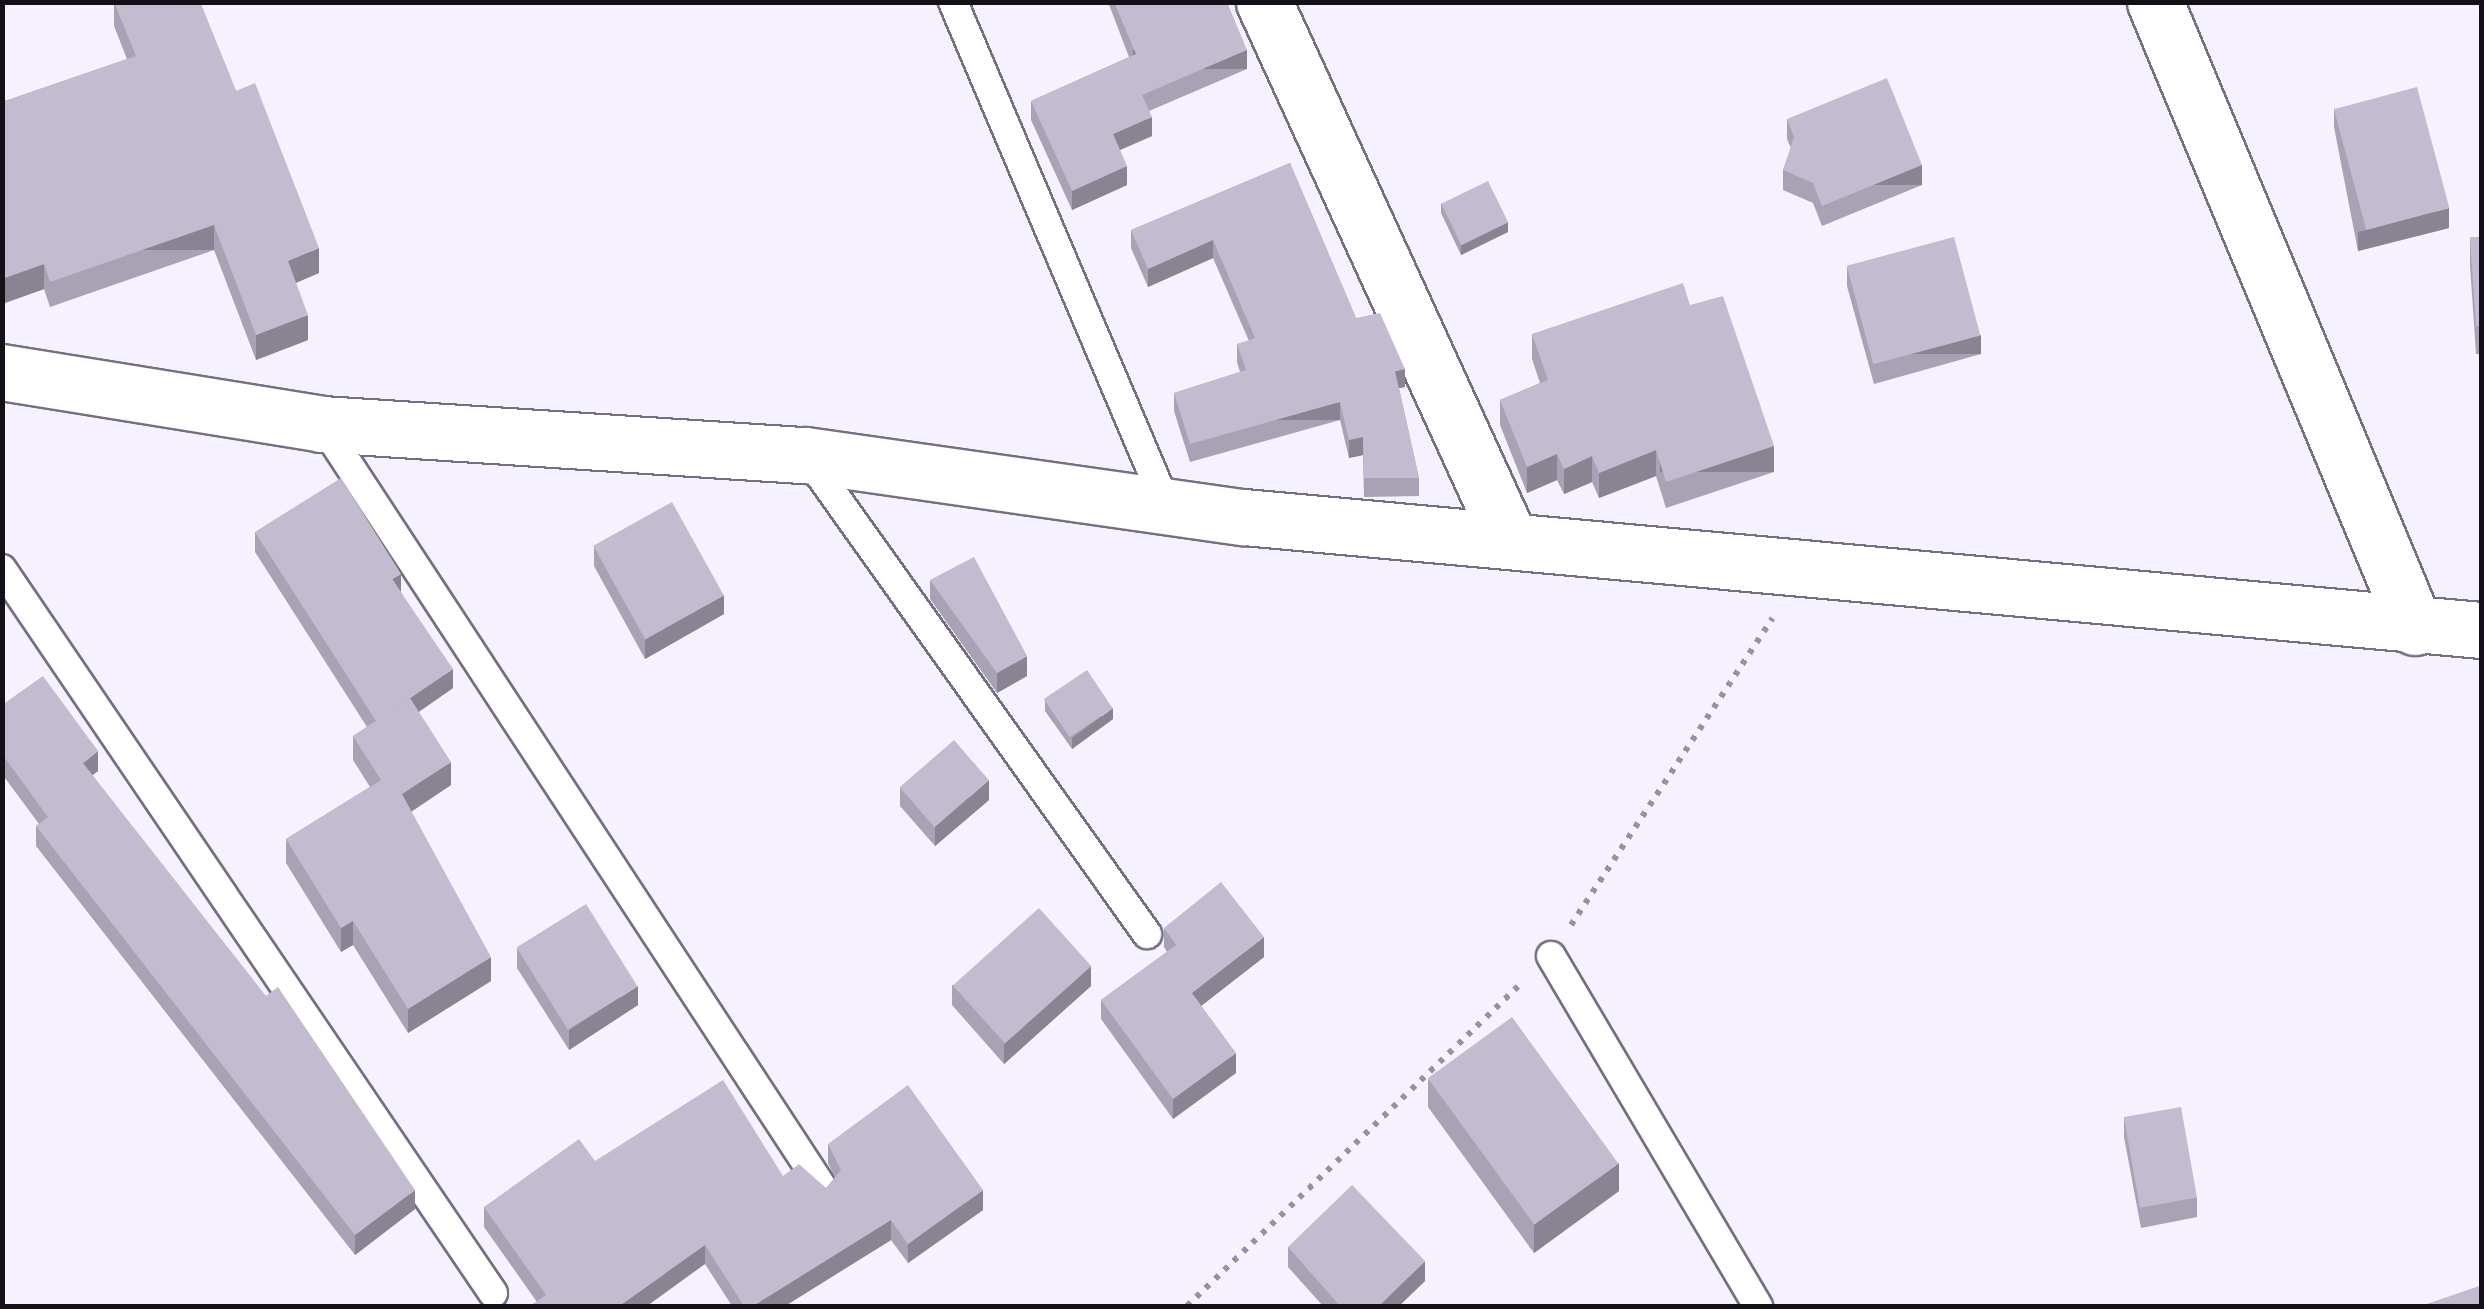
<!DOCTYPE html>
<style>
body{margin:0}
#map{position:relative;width:2484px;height:1309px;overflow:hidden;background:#f5f1fe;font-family:"PT Sans",sans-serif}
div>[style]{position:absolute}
.path>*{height:6px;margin-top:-3px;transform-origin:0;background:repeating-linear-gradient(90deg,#96939e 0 5px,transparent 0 13px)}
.roads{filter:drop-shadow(2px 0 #756f82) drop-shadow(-2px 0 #756f82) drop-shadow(0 2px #756f82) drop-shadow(0 -2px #756f82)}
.lane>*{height:28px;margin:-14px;padding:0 14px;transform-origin:14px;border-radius:14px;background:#fff}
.street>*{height:55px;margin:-27.5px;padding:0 27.5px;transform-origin:27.5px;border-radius:27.5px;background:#fff}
.wall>*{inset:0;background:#a8a2b4}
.shaded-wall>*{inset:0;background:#888492;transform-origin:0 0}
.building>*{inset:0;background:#c3bcd1;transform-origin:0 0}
span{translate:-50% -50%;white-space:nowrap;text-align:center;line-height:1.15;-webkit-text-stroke:10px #fff;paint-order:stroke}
.frame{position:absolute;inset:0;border:5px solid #131018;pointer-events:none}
</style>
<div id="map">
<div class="path">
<i style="left:1571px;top:925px;width:367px;rotate:-56.7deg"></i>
<i style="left:1187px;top:1306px;width:465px;rotate:-44deg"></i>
</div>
<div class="roads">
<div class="lane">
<i style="left:953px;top:2px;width:548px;rotate:67.03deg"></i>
<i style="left:322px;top:424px;width:916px;rotate:56.76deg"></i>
<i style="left:807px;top:457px;width:586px;rotate:54.52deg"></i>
<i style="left:2px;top:569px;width:875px;rotate:55.86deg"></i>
<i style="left:1551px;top:956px;width:407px;rotate:59.4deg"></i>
</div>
<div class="street">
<i style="left:1264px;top:2px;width:589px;rotate:65.44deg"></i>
<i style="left:2155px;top:2px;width:677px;rotate:67.41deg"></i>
<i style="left:2px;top:372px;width:324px;rotate:9.2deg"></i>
<i style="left:322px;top:424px;width:485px;rotate:3.7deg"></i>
<i style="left:806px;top:455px;width:442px;rotate:8.1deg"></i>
<i style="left:1244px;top:517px;width:1243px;rotate:5.22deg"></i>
</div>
</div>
<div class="wall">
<i style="clip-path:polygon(114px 2px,200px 2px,236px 91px,319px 273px,296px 283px,308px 340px,256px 360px,214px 250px,50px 307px,44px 289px,2px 304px,2px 102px,127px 59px,114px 26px)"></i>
<i style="clip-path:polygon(1108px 2px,1227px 2px,1247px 69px,1149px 111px,1152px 136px,1120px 150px,1127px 185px,1072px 210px,1031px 120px,1031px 101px,1129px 57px)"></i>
<i style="clip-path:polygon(2334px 108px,2449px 228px,2358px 251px,2334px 127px)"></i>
<i style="clip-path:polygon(1787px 119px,1922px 185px,1822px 226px,1813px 203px,1783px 190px,1783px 170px,1791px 148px,1787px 139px)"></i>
<i style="clip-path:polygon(1290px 163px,1356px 318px,1405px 387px,1399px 388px,1419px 478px,1419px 496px,1364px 497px,1363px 455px,1349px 458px,1340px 420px,1190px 462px,1174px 411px,1174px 393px,1240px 372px,1237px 362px,1237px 344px,1249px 341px,1213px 258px,1148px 287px,1131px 248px,1131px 230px)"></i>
<i style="clip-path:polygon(1441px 203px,1508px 232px,1461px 255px,1441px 213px)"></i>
<i style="clip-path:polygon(2470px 237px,2482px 237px,2482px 354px,2476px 354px,2470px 265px)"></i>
<i style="clip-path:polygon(1847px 267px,1981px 354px,1874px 384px,1847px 286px)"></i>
<i style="clip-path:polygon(1690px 305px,1774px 472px,1666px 508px,1656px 476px,1599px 498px,1592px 482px,1564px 494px,1557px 480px,1527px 493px,1500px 425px,1500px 400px,1540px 383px,1532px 359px,1532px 334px)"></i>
<i style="clip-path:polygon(255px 532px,401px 592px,453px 688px,419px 712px,451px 785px,411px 811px,491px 981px,408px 1033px,353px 945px,341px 952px,286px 863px,286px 839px,370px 787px,353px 760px,353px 736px,367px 727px,255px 552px)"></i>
<i style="clip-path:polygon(594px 546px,724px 614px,645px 659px,594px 566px)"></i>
<i style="clip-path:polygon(930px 580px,1027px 676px,997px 693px,930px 599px)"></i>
<i style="clip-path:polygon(1045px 700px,1113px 719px,1072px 749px,1045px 711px)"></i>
<i style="clip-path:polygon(2px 705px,98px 771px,92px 775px,415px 1209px,355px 1255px,36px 846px,36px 826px,39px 824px,2px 774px)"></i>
<i style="clip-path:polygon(900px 787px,989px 800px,935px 846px,900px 806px)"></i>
<i style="clip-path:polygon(1164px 928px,1264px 957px,1201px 1006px,1236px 1073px,1173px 1119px,1101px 1019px,1101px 1000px,1167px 952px,1164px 947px)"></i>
<i style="clip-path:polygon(517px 949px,638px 1005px,569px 1050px,517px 968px)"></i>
<i style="clip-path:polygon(952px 985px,1091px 986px,1004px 1064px,952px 1005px)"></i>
<i style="clip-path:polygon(1428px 1079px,1619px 1191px,1534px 1253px,1428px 1107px)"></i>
<i style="clip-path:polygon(2124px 1117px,2197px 1198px,2197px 1217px,2141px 1228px,2124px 1137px)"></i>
<i style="clip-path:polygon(828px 1144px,983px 1210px,908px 1263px,891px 1240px,785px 1306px,732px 1306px,705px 1264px,537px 1302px,484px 1227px,484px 1207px,595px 1161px,783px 1176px,826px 1188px,835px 1178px,828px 1163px)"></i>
<i style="clip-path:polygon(1288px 1247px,1425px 1281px,1399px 1306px,1323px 1306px,1288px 1267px)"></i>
</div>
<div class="shaded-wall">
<i style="left:1247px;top:50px;width:19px;height:114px;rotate:90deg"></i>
<i style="clip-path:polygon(1152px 117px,1152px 136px,1113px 153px,1113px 134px)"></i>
<i style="left:1922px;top:165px;width:20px;height:108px;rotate:90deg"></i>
<i style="clip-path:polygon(1127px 166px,1127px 185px,1072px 210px,1072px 191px)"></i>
<i style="clip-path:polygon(2449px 208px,2449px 228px,2358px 251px,2358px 232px)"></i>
<i style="clip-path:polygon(1508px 222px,1508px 232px,1461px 255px,1461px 245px)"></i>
<i style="left:214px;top:225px;width:25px;height:174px;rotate:90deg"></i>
<i style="clip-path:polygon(1213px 240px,1213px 258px,1148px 287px,1148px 269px)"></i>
<i style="clip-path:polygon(319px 248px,319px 273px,288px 286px,288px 261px)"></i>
<i style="clip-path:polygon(44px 264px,44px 289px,2px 304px,2px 279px)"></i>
<i style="clip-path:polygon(308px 315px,308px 340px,256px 360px,256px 335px)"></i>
<i style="left:1981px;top:335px;width:19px;height:111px;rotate:90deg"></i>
<i style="clip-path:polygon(1405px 369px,1405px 387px,1395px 389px,1395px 371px)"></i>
<i style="left:1340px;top:402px;width:18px;height:156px;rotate:90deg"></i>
<i style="clip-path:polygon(1363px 437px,1363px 455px,1349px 458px,1349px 440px)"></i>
<i style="left:1774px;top:446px;width:26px;height:114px;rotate:90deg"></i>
<i style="clip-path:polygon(1656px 450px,1656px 476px,1599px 498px,1599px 473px)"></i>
<i style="clip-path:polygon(1557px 454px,1557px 480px,1527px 493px,1527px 467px)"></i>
<i style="clip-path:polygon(1592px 456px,1592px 482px,1564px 494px,1564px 469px)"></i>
<i style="clip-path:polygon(401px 574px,401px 593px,392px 579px)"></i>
<i style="clip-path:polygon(724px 595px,724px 614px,645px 659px,645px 640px)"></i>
<i style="clip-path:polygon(1027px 656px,1027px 676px,997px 693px,997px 673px)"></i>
<i style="clip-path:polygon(453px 669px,453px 688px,376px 741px,376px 722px)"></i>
<i style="clip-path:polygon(1113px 708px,1113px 719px,1072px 749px,1072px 738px)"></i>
<i style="clip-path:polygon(98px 751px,98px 771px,83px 782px,83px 763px)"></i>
<i style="clip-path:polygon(451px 762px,451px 785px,402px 818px,402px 794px)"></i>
<i style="clip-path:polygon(989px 780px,989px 800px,935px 846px,935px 827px)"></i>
<i style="clip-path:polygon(353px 921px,353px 945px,341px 952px,341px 928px)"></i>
<i style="clip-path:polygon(1264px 937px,1264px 957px,1192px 1013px,1192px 993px)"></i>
<i style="clip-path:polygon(491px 957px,491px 981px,408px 1033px,408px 1009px)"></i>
<i style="clip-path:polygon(1091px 966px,1091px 986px,1004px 1064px,1004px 1044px)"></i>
<i style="clip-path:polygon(638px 986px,638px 1005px,569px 1050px,569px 1030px)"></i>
<i style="clip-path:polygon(1236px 1053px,1236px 1073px,1173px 1119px,1173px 1099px)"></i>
<i style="clip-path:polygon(1619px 1163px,1619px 1191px,1534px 1253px,1534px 1225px)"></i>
<i style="clip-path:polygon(415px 1190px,415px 1209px,355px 1255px,355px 1235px)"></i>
<i style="clip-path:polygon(983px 1190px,983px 1210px,908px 1263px,908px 1244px)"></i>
<i style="clip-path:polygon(891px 1220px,891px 1240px,785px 1306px,753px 1306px)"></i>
<i style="clip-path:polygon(705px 1245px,705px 1264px,647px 1306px,619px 1306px)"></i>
<i style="clip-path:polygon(1425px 1261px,1425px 1281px,1399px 1306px,1379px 1306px)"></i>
</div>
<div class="building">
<i style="clip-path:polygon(114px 2px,200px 2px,236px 91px,255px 83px,319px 248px,288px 261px,308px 315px,256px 335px,214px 225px,50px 282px,44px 264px,2px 279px,2px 102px,136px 56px)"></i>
<i style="clip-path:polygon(1114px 2px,1227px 2px,1247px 50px,1142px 95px,1152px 117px,1113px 134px,1127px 166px,1072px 191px,1031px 101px,1136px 54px)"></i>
<i style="clip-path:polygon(1887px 78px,1922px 165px,1822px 206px,1813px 183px,1783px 170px,1794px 137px,1787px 119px)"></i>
<i style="left:2417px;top:87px;width:125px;height:86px;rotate:75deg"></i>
<i style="clip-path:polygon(1290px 163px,1356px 318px,1380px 313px,1405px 369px,1395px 371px,1419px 478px,1364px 478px,1363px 437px,1349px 440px,1340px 402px,1190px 444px,1174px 393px,1246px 370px,1237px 344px,1255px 338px,1213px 240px,1148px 269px,1131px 230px)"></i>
<i style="left:1488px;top:181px;width:46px;height:52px;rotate:64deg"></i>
<i style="left:1954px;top:237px;width:102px;height:111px;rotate:75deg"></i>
<i style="clip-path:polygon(2470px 237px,2482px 237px,2482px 326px,2476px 326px)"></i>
<i style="clip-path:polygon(1683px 283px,1690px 305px,1723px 296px,1774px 446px,1666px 482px,1656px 450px,1599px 473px,1592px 456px,1564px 469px,1557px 454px,1527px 467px,1500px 400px,1548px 380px,1532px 334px)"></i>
<i style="clip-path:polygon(341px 478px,401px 574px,392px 579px,453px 669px,376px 721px,255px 532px)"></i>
<i style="left:672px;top:502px;width:107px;height:90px;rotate:61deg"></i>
<i style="clip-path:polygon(974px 557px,1027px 656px,997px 673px,930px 580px)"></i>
<i style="left:1087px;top:670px;width:46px;height:52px;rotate:56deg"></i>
<i style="clip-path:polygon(43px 676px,98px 751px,83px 763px,266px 996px,278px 987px,415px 1190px,355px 1235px,36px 826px,48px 817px,2px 754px,2px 705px)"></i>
<i style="clip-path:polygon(410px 698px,451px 762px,402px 794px,491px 957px,408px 1009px,353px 921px,341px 928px,286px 839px,381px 780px,353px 736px)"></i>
<i style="left:954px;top:740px;width:53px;height:72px;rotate:49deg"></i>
<i style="clip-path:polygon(1221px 882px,1264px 937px,1192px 993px,1236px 1053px,1173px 1099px,1101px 1000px,1176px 945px,1164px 928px)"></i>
<i style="left:586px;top:904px;width:97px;height:82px;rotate:58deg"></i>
<i style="left:1039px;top:908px;width:78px;height:116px;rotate:48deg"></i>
<i style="left:1512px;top:1017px;width:181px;height:104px;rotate:54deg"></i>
<i style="clip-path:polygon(723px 1080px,783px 1176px,799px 1164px,826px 1188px,841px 1170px,828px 1144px,908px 1085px,983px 1190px,908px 1244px,891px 1220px,753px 1306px,744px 1306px,705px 1245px,619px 1306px,530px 1306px,546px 1295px,484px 1207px,579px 1139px,595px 1161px)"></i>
<i style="left:2181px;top:1107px;width:92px;height:58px;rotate:80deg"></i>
<i style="clip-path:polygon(1352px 1185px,1425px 1261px,1379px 1306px,1340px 1306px,1288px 1247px)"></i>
<i style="clip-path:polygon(2482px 1285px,2482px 1306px,2421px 1306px)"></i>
</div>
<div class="frame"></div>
</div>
